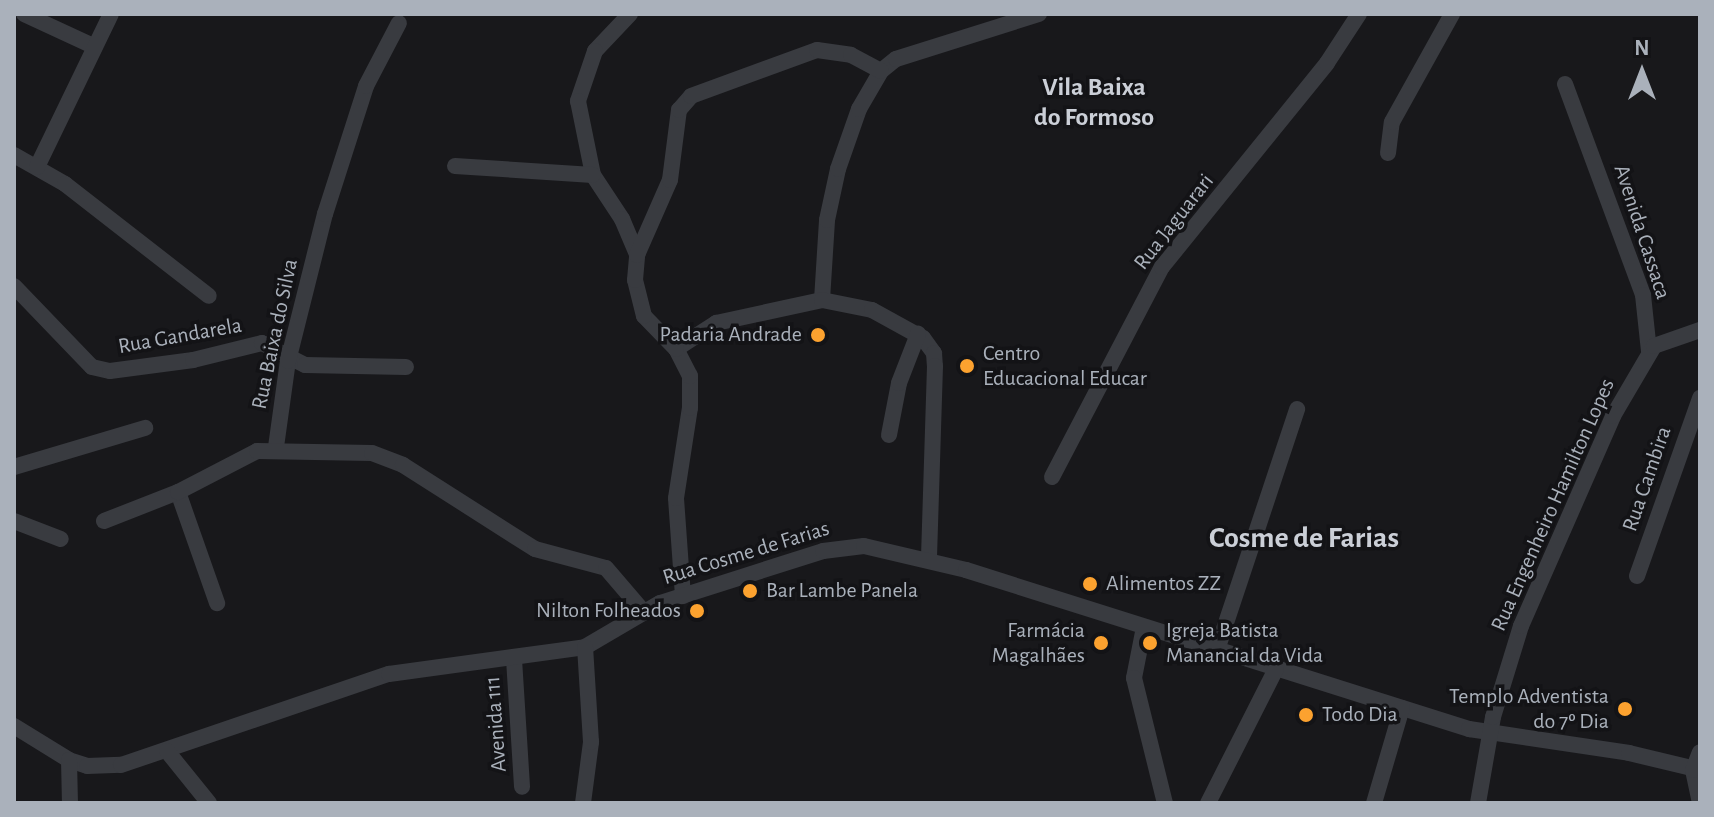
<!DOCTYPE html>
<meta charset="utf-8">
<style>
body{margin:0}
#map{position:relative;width:1714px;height:817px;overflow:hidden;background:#18181b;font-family:"Alegreya Sans",sans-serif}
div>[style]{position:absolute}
.street>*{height:16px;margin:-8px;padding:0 8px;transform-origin:8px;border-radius:8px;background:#393b40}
.dots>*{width:22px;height:22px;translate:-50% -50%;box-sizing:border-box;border:4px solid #131316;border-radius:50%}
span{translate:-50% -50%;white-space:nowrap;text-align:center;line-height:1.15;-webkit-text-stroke:7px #131316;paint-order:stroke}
.street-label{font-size:22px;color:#aab1bb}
.poi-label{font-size:22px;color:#aab1bb}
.right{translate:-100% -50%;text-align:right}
.left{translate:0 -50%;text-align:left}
.quarter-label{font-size:26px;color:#cbcfd7;font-weight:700}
.district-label{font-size:30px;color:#cbcfd7;font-weight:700}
.frame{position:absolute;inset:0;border:16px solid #aab1bb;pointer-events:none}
.north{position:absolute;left:1602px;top:32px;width:80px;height:80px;-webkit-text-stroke:6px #131316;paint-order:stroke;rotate:0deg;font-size:22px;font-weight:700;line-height:32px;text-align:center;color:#aab1bb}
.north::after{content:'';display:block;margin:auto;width:28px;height:36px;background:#aab1bb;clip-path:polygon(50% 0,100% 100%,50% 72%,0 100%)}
</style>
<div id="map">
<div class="street">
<i style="left:24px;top:14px;width:78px;rotate:24.9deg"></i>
<i style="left:630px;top:14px;width:51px;rotate:133.4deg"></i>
<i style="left:595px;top:51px;width:53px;rotate:108.8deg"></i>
<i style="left:578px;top:101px;width:76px;rotate:78.5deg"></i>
<i style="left:593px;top:175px;width:53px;rotate:56.6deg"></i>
<i style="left:622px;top:219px;width:39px;rotate:67deg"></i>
<i style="left:1565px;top:84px;width:225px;rotate:69.7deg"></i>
<i style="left:1643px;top:295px;width:56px;rotate:83.9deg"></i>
<i style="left:1388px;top:153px;width:31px;rotate:-83deg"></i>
<i style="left:1392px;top:122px;width:124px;rotate:-60.9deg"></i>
<i style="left:14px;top:155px;width:59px;rotate:29.6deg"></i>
<i style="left:65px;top:184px;width:182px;rotate:37.9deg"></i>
<i style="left:455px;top:166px;width:138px;rotate:3.7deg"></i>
<i style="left:37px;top:167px;width:170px;rotate:-64.2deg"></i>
<i style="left:14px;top:286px;width:112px;rotate:46.1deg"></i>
<i style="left:92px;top:367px;width:18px;rotate:13deg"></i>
<i style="left:110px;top:371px;width:84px;rotate:-7.5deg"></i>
<i style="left:193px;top:360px;width:71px;rotate:-13.8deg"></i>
<i style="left:262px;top:343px;width:48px;rotate:27.1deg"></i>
<i style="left:305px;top:365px;width:101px;rotate:1.1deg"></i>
<i style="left:822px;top:300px;width:80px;rotate:-86.4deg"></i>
<i style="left:827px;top:220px;width:52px;rotate:-77.8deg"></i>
<i style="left:838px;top:169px;width:64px;rotate:-70.7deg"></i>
<i style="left:859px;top:109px;width:44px;rotate:-59.9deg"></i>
<i style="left:881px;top:71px;width:19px;rotate:-39deg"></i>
<i style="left:896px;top:59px;width:150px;rotate:-17.5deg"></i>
<i style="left:676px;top:349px;width:48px;rotate:-33deg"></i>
<i style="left:716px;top:323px;width:108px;rotate:-12.2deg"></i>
<i style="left:822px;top:300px;width:51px;rotate:11.3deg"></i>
<i style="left:872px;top:310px;width:58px;rotate:28.8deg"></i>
<i style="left:923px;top:338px;width:19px;rotate:54deg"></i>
<i style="left:934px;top:353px;width:13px;rotate:86deg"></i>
<i style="left:935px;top:366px;width:194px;rotate:91.8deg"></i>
<i style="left:889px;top:435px;width:53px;rotate:-79.1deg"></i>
<i style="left:899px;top:383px;width:53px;rotate:-68.8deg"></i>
<i style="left:276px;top:447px;width:87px;rotate:-82.1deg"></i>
<i style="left:288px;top:361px;width:152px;rotate:-75.9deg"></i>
<i style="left:325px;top:214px;width:134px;rotate:-72.2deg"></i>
<i style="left:366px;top:86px;width:71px;rotate:-62.4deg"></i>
<i style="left:14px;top:467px;width:137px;rotate:-16.6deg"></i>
<i style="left:1052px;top:477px;width:237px;rotate:-62.4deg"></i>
<i style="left:1162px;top:267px;width:262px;rotate:-51deg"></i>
<i style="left:1327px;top:63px;width:59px;rotate:-56.9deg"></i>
<i style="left:178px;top:492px;width:118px;rotate:70.6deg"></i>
<i style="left:14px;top:521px;width:50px;rotate:21deg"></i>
<i style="left:104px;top:521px;width:79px;rotate:-21.4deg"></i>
<i style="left:178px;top:492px;width:89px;rotate:-27.4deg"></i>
<i style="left:257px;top:451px;width:115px;rotate:1deg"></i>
<i style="left:372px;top:453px;width:33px;rotate:21deg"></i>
<i style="left:403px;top:465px;width:156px;rotate:32.5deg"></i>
<i style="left:535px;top:549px;width:73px;rotate:15deg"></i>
<i style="left:606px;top:568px;width:55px;rotate:49.4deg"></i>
<i style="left:1637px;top:576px;width:189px;rotate:-70.5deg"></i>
<i style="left:683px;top:596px;width:98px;rotate:-94.1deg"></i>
<i style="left:676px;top:498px;width:91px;rotate:-81.2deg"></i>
<i style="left:690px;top:408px;width:32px;rotate:-90deg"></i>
<i style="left:690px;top:376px;width:30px;rotate:-117deg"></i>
<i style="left:676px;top:349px;width:46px;rotate:-134.1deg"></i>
<i style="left:644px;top:316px;width:37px;rotate:-104deg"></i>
<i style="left:635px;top:280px;width:25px;rotate:-85deg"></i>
<i style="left:637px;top:255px;width:82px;rotate:-66.3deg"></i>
<i style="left:670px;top:180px;width:71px;rotate:-82.7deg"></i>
<i style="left:679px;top:110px;width:18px;rotate:-49deg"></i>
<i style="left:691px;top:96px;width:134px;rotate:-20.1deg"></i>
<i style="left:817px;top:50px;width:34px;rotate:8deg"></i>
<i style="left:851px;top:55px;width:34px;rotate:28deg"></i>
<i style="left:1144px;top:627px;width:52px;rotate:101.1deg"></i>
<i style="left:1134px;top:678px;width:129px;rotate:76.1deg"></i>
<i style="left:1217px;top:650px;width:254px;rotate:-71.6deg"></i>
<i style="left:514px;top:659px;width:128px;rotate:86.4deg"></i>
<i style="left:14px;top:726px;width:65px;rotate:31.7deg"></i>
<i style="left:69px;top:760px;width:19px;rotate:18deg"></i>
<i style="left:87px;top:766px;width:34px;rotate:-2deg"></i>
<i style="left:121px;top:765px;width:283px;rotate:-18.8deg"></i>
<i style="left:389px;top:674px;width:198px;rotate:-7.8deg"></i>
<i style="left:585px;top:647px;width:87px;rotate:-30.4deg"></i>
<i style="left:660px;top:603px;width:171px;rotate:-17.7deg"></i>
<i style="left:823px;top:551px;width:41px;rotate:-7deg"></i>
<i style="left:864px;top:546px;width:105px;rotate:13.2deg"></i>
<i style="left:966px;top:570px;width:528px;rotate:17.54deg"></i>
<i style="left:1469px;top:729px;width:162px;rotate:8.5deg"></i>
<i style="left:1629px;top:753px;width:73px;rotate:13.5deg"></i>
<i style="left:167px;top:751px;width:67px;rotate:51.1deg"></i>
<i style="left:69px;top:760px;width:43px;rotate:88.7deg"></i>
<i style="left:1693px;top:770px;width:34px;rotate:78deg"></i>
<i style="left:1693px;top:770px;width:19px;rotate:-69deg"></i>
<i style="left:583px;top:803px;width:62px;rotate:-82.5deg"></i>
<i style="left:591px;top:742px;width:95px;rotate:-93.6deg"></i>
<i style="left:1208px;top:803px;width:150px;rotate:-63.1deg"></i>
<i style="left:1374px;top:803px;width:99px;rotate:-73.6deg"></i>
<i style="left:1478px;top:803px;width:87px;rotate:-80.1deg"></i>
<i style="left:1493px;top:717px;width:95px;rotate:-72.9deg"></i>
<i style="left:1521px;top:626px;width:229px;rotate:-66.3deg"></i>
<i style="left:1613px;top:416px;width:81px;rotate:-59.6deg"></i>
<i style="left:1654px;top:346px;width:49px;rotate:-19.2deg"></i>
</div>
<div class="dots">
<i style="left:818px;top:335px;background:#fca22f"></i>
<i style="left:967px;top:366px;background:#fca22f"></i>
<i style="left:1090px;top:584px;background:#fca22f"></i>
<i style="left:750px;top:591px;background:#fca22f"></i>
<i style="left:697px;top:611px;background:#fca22f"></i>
<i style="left:1101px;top:643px;background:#fca22f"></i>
<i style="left:1150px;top:643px;background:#fca22f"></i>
<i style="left:1625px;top:709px;background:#fca22f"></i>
<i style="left:1306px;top:715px;background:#fca22f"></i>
</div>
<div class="street-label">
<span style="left:1174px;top:222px;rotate:-52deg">Rua Jaguarari</span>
<span style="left:1642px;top:232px;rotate:72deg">Avenida Cassaca</span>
<span style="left:275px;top:334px;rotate:-78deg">Rua Baixa do Silva</span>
<span style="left:180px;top:336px;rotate:-10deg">Rua Gandarela</span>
<span style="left:1647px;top:479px;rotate:-71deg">Rua Cambira</span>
<span style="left:1553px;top:505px;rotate:-66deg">Rua Engenheiro Hamilton Lopes</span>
<span style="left:746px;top:553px;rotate:-17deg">Rua Cosme de Farias</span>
<span style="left:496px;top:724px;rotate:-94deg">Avenida 111</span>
</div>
<div class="poi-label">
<span class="right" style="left:802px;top:335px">Padaria Andrade</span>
<span class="left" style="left:983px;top:366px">Centro<br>Educacional Educar</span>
<span class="left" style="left:1106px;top:584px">Alimentos ZZ</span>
<span class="left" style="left:766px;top:591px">Bar Lambe Panela</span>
<span class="right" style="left:681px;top:611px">Nilton Folheados</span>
<span class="right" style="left:1085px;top:643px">Farmácia<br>Magalhães</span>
<span class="left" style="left:1166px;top:643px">Igreja Batista<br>Manancial da Vida</span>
<span class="right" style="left:1609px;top:709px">Templo Adventista<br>do 7º Dia</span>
<span class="left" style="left:1322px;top:715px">Todo Dia</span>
</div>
<div class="quarter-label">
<span style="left:1094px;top:103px">Vila Baixa<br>do Formoso</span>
</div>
<div class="district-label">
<span style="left:1304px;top:538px">Cosme de Farias</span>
</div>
<div class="frame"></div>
<div class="north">N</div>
</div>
